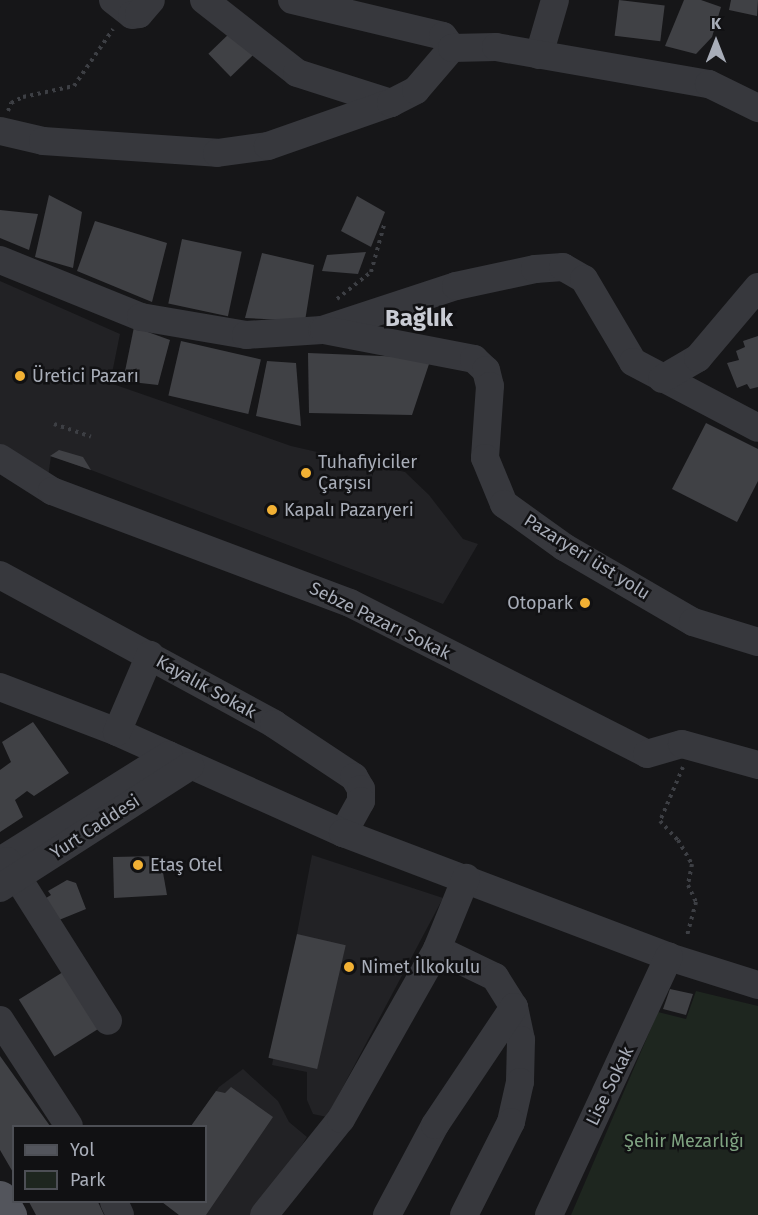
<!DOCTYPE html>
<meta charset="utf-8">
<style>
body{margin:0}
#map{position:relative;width:758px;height:1215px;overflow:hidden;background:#161618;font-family:"Fira Sans",sans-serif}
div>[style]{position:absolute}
.built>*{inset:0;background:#222225}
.green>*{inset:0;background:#1e261f}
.building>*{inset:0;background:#404145;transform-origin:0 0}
.path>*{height:4px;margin-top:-2px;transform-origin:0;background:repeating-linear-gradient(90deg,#3d3f44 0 3px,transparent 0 7.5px)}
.minor>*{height:28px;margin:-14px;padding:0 14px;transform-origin:14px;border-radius:14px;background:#37383d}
.major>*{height:33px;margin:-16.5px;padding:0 16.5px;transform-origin:16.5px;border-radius:16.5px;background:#53555c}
.dots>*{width:16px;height:16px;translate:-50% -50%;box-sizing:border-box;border:3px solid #111113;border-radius:50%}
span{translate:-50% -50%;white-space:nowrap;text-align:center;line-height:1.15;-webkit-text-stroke:5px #111113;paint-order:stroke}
.poi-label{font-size:18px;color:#a8adb8}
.left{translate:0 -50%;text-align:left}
.right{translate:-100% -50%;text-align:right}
.street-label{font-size:18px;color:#a8adb8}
.park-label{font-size:18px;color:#7fa381}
.district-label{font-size:24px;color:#c9ccd4;font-weight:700}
.legend{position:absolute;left:12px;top:1125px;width:195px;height:78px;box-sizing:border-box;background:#111113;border:2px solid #4d4f55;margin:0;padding:8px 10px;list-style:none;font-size:18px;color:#a8adb8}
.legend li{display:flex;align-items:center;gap:12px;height:30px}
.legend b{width:30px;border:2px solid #4d4f55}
.north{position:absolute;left:686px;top:12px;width:60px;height:60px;-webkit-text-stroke:4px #111113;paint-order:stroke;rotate:0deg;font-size:16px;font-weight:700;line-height:24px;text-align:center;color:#a8adb8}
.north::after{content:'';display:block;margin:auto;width:21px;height:27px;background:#a8adb8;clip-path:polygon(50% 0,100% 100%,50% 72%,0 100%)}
</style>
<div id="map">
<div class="built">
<i style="clip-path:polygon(0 281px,120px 334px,110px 383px,291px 446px,405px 472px,429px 495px,463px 539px,478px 544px,443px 604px,91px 470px,51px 456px,48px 477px,0 450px)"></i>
<i style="clip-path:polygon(312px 855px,443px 898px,327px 1117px,313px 1114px,307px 1100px,307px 1072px,272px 1065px)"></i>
<i style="clip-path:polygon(243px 1069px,278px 1101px,289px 1122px,307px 1137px,257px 1215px,179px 1215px,162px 1202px,206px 1202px,206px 1126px,191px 1126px,219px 1087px)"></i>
</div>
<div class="green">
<i style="clip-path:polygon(696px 991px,758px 1006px,758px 1215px,571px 1215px,658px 1012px,686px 1019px)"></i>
</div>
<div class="building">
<i style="left:619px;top:0;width:46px;height:36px;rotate:7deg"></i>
<i style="clip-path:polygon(684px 0,701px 0,721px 7px,712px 37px,696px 54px,665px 46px)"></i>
<i style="clip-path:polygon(731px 0,758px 0,757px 16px,729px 10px)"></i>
<i style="left:235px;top:28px;width:32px;height:37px;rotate:46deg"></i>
<i style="clip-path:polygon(49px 195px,82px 212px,73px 268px,35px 257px)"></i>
<i style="clip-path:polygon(357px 196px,385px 212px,371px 247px,341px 231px)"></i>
<i style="clip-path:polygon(0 210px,38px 214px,29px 250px,0 238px)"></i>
<i style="clip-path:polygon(95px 221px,167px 243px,152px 302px,77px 271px)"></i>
<i style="left:182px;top:239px;width:61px;height:66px;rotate:12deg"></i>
<i style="clip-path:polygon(366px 252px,358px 274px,322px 271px,327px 255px)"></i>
<i style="clip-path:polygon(262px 253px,314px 265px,305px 321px,245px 318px)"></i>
<i style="clip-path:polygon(134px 327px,170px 340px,158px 385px,123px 381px)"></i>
<i style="clip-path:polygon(758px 336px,758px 387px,750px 389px,747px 384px,737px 388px,727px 363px,739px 360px,736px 351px,745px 347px,743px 341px)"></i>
<i style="left:181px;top:341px;width:82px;height:56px;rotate:13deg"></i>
<i style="clip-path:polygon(308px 353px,431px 358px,412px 415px,309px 413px)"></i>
<i style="clip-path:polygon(267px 361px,296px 363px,301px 426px,256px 416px)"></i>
<i style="clip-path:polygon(706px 423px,758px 449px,758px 481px,737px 522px,672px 489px)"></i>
<i style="clip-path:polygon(59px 450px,83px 457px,91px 470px,50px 456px)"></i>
<i style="clip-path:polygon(33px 722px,69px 773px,34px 796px,27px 791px,15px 800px,23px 817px,0 832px,0 770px,11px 762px,2px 742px)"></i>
<i style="clip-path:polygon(160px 856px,167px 895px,114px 898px,113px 857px)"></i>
<i style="clip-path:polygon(67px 880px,76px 883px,86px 909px,59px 920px,46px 898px,51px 895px,48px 891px)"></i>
<i style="left:297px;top:934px;width:50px;height:127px;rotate:13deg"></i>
<i style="left:63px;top:972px;width:67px;height:52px;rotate:58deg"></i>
<i style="clip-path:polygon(670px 989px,693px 994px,686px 1015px,663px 1009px)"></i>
<i style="clip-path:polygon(0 1056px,50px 1126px,14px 1126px,14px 1174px,0 1150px)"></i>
<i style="clip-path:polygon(231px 1087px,273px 1117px,206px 1215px,179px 1215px,162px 1202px,206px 1202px,206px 1126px,191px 1126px,216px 1091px,225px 1093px)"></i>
<i style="clip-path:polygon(29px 1202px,98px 1202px,104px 1215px,36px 1215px)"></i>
</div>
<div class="path">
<i style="left:8px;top:111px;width:9px;rotate:-69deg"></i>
<i style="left:11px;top:103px;width:13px;rotate:-27deg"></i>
<i style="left:23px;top:97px;width:52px;rotate:-12.2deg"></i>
<i style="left:74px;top:86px;width:69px;rotate:-55.6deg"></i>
<i style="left:337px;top:299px;width:43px;rotate:-38.5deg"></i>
<i style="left:371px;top:272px;width:49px;rotate:-74.5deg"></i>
<i style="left:54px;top:424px;width:39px;rotate:19deg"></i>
<i style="left:683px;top:767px;width:59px;rotate:113.1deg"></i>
<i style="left:660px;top:821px;width:26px;rotate:47deg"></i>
<i style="left:678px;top:840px;width:28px;rotate:60deg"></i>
<i style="left:692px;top:864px;width:21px;rotate:101deg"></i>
<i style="left:688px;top:885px;width:19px;rotate:65deg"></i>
<i style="left:696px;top:902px;width:35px;rotate:105deg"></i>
</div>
<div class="minor">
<i style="left:113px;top:0;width:24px;rotate:38deg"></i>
<i style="left:132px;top:15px;width:7px;rotate:-8deg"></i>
<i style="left:139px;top:14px;width:18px;rotate:-49deg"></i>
<i style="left:204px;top:0;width:118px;rotate:38.1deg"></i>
<i style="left:297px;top:73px;width:99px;rotate:17.7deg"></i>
<i style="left:292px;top:0;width:155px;rotate:13.4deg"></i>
<i style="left:443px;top:36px;width:15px;rotate:53deg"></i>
<i style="left:539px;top:55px;width:57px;rotate:-73.8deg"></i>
<i style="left:0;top:131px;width:44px;rotate:13.1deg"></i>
<i style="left:43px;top:141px;width:174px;rotate:3.9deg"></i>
<i style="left:217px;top:153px;width:51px;rotate:-7.8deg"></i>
<i style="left:268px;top:146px;width:130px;rotate:-19.3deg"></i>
<i style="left:391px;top:103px;width:28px;rotate:-27deg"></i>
<i style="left:416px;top:90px;width:55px;rotate:-49.4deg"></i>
<i style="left:452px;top:48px;width:44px;rotate:-1.3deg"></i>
<i style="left:496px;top:47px;width:216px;rotate:9.9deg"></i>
<i style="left:709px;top:84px;width:55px;rotate:26.1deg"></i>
<i style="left:0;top:260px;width:152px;rotate:22deg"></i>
<i style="left:141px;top:317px;width:107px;rotate:9.7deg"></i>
<i style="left:246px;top:335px;width:76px;rotate:-3.8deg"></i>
<i style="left:322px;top:330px;width:141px;rotate:-18.2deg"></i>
<i style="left:456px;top:286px;width:81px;rotate:-12.1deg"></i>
<i style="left:535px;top:269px;width:28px;rotate:-4deg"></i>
<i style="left:563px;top:267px;width:24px;rotate:30deg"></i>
<i style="left:584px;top:279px;width:96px;rotate:59.4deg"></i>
<i style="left:633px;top:362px;width:141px;rotate:27.8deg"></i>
<i style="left:324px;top:330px;width:153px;rotate:10.9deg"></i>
<i style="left:474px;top:359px;width:16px;rotate:43deg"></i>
<i style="left:486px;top:370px;width:16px;rotate:76deg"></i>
<i style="left:490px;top:386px;width:72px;rotate:94deg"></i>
<i style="left:485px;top:458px;width:50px;rotate:67.6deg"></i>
<i style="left:504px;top:504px;width:74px;rotate:35.6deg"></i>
<i style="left:564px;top:547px;width:149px;rotate:30.2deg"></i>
<i style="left:693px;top:622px;width:68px;rotate:17.1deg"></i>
<i style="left:662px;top:379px;width:42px;rotate:-30.3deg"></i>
<i style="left:698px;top:358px;width:93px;rotate:-49.8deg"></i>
<i style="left:0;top:458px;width:62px;rotate:32.4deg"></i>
<i style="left:52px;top:491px;width:318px;rotate:20.6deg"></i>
<i style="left:350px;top:603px;width:333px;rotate:26.9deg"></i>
<i style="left:647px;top:754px;width:36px;rotate:-16deg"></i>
<i style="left:682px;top:744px;width:79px;rotate:15.4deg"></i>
<i style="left:0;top:575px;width:312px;rotate:28.5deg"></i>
<i style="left:274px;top:724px;width:96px;rotate:33.5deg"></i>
<i style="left:354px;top:777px;width:14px;rotate:60deg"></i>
<i style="left:361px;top:789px;width:12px;rotate:90deg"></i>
<i style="left:361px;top:801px;width:37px;rotate:119deg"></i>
<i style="left:0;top:687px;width:125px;rotate:21deg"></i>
<i style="left:117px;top:732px;width:248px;rotate:24.1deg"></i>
<i style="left:343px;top:833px;width:349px;rotate:20.8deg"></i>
<i style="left:669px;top:957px;width:93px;rotate:17.5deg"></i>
<i style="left:117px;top:732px;width:84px;rotate:-66.8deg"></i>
<i style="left:0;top:861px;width:199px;rotate:-32.1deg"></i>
<i style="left:7px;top:861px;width:189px;rotate:57.7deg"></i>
<i style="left:0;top:888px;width:226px;rotate:-32.7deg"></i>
<i style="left:437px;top:949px;width:64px;rotate:25.8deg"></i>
<i style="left:495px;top:977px;width:36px;rotate:58deg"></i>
<i style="left:514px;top:1007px;width:34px;rotate:78deg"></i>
<i style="left:521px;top:1040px;width:42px;rotate:91.4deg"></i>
<i style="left:520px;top:1082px;width:41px;rotate:102.7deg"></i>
<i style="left:511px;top:1122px;width:104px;rotate:116.8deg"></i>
<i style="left:0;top:1020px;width:126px;rotate:56.9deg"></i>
<i style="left:114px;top:1202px;width:14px;rotate:65deg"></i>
<i style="left:264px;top:1215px;width:123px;rotate:-51.3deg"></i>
<i style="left:341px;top:1119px;width:195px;rotate:-60.5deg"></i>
<i style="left:437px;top:949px;width:77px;rotate:-67.8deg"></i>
<i style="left:387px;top:1215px;width:102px;rotate:-61.9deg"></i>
<i style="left:435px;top:1125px;width:142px;rotate:-56.2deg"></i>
<i style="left:549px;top:1215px;width:285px;rotate:-65.1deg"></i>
</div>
<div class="major">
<i style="left:0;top:1197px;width:21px;rotate:61deg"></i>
</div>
<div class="dots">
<i style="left:20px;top:376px;background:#f2b134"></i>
<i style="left:306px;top:473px;background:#f2b134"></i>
<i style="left:272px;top:510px;background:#f2b134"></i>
<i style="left:585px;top:603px;background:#f2b134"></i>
<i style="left:138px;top:865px;background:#f2b134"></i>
<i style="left:349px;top:967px;background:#f2b134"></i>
</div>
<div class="poi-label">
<span class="left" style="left:32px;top:376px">Üretici Pazarı</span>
<span class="left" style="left:318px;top:473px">Tuhafiyiciler<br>Çarşısı</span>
<span class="left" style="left:284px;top:510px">Kapalı Pazaryeri</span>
<span class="right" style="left:573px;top:603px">Otopark</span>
<span class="left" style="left:150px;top:865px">Etaş Otel</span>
<span class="left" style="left:361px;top:967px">Nimet İlkokulu</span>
</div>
<div class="street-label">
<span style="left:587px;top:557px;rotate:32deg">Pazaryeri üst yolu</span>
<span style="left:380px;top:621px;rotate:26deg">Sebze Pazarı Sokak</span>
<span style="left:206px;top:687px;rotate:29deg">Kayalık Sokak</span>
<span style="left:95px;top:827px;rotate:-33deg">Yurt Caddesi</span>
<span style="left:610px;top:1086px;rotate:-64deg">Lise Sokak</span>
</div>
<div class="park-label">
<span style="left:684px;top:1141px">Şehir Mezarlığı</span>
</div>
<div class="district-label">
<span style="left:419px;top:319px">Bağlık</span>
</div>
<ul class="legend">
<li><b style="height:8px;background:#53555c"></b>Yol</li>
<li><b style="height:16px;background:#1e261f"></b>Park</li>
</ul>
<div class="north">K</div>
</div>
